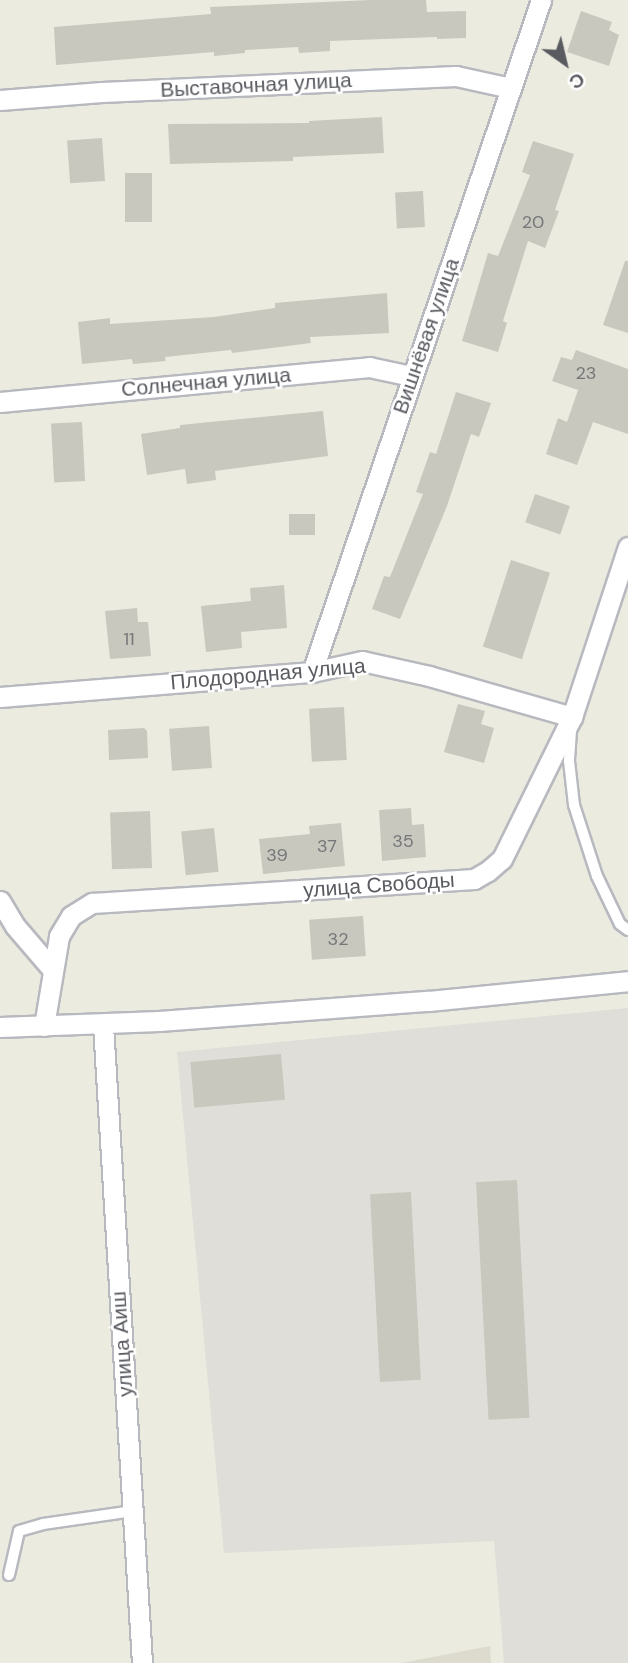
<!DOCTYPE html>
<meta charset="utf-8">
<style>
body{margin:0}
#map{position:relative;width:628px;height:1663px;overflow:hidden;background:#ecebe0;font-family:"DM Sans",sans-serif}
div>[style]{position:absolute}
.industrial>*{inset:0;background:#dfded8}
.education>*{inset:0;background:#dcdbce}
.building>*{inset:0;background:#c8c8bf;transform-origin:0 0}
.roads{filter:drop-shadow(2px 0 #b8b9bf) drop-shadow(-2px 0 #b8b9bf) drop-shadow(0 2px #b8b9bf) drop-shadow(0 -2px #b8b9bf)}
.service>*{height:10px;margin:-5px;padding:0 5px;transform-origin:5px;border-radius:5px;background:#fff}
.minor>*{height:19px;margin:-9.5px;padding:0 9.5px;transform-origin:9.5px;border-radius:9.5px;background:#fff}
span{translate:-50% -50%;white-space:nowrap;text-align:center;line-height:1.15;-webkit-text-stroke:5px #fff;paint-order:stroke}
.number-label{font-size:18px;color:#757678}
.number-label span{-webkit-text-stroke-width:0}
.street-label{font-size:21px;color:#595b61}
.north{position:absolute;left:530px;top:28px;width:70px;height:70px;-webkit-text-stroke:5px #fff;paint-order:stroke;rotate:146deg;font-size:19px;font-weight:700;line-height:28px;text-align:center;color:#595b61}
.north::after{content:'';display:block;margin:auto;width:24px;height:32px;background:#595b61;clip-path:polygon(50% 0,100% 100%,50% 72%,0 100%)}
</style>
<div id="map">
<div class="industrial">
<i style="clip-path:polygon(628px 1008px,628px 1663px,504px 1663px,494px 1541px,224px 1553px,177px 1052px)"></i>
</div>
<div class="education">
<i style="clip-path:polygon(490px 1646px,491px 1663px,401px 1663px)"></i>
</div>
<div class="building">
<i style="clip-path:polygon(371px 0,426px 0,427px 12px,466px 11px,466px 38px,437px 39px,437px 37px,330px 41px,330px 51px,299px 53px,298px 47px,245px 50px,245px 53px,214px 56px,214px 52px,56px 65px,54px 27px,211px 14px,210px 7px)"></i>
<i style="clip-path:polygon(581px 11px,612px 22px,609px 30px,619px 35px,609px 66px,567px 52px)"></i>
<i style="clip-path:polygon(382px 117px,384px 153px,293px 157px,293px 161px,170px 164px,168px 124px,309px 123px,309px 121px)"></i>
<i style="left:102px;top:138px;width:43px;height:35px;rotate:86deg"></i>
<i style="clip-path:polygon(533px 141px,574px 154px,555px 210px,559px 211px,545px 248px,528px 241px,503px 321px,507px 323px,498px 352px,462px 341px,488px 253px,498px 256px,530px 175px,522px 172px)"></i>
<i style="left:125px;top:173px;width:27px;height:49px"></i>
<i style="left:423px;top:191px;width:36px;height:28px;rotate:87deg"></i>
<i style="clip-path:polygon(625px 261px,628px 261px,628px 333px,603px 325px)"></i>
<i style="clip-path:polygon(387px 293px,389px 333px,310px 337px,311px 343px,232px 353px,231px 350px,165px 357px,166px 361px,133px 364px,132px 359px,82px 364px,78px 322px,110px 318px,110px 324px,214px 317px,275px 308px,275px 303px)"></i>
<i style="clip-path:polygon(576px 350px,628px 369px,628px 434px,593px 422px,577px 465px,546px 454px,558px 418px,567px 422px,578px 390px,552px 381px,561px 357px,572px 360px)"></i>
<i style="clip-path:polygon(456px 392px,491px 403px,479px 437px,471px 434px,447px 506px,400px 619px,372px 609px,384px 576px,390px 577px,423px 494px,416px 492px,430px 452px,436px 454px)"></i>
<i style="clip-path:polygon(323px 411px,328px 456px,215px 471px,216px 480px,187px 484px,185px 469px,147px 475px,141px 434px,180px 428px,180px 425px)"></i>
<i style="left:82px;top:422px;width:59px;height:31px;rotate:87deg"></i>
<i style="left:535px;top:494px;width:37px;height:30px;rotate:19deg"></i>
<i style="left:289px;top:514px;width:26px;height:21px"></i>
<i style="left:511px;top:560px;width:41px;height:91px;rotate:18deg"></i>
<i style="clip-path:polygon(284px 585px,287px 628px,241px 632px,242px 648px,206px 652px,201px 606px,251px 601px,250px 588px)"></i>
<i style="clip-path:polygon(137px 608px,138px 622px,148px 622px,151px 656px,110px 659px,105px 611px)"></i>
<i style="clip-path:polygon(458px 704px,485px 711px,481px 724px,494px 728px,484px 763px,444px 752px)"></i>
<i style="left:344px;top:707px;width:53px;height:35px;rotate:87deg"></i>
<i style="left:209px;top:726px;width:42px;height:40px;rotate:86deg"></i>
<i style="clip-path:polygon(144px 728px,147px 731px,148px 758px,109px 760px,108px 730px)"></i>
<i style="clip-path:polygon(411px 808px,412px 825px,424px 824px,426px 857px,382px 861px,379px 810px)"></i>
<i style="left:150px;top:811px;width:57px;height:40px;rotate:88deg"></i>
<i style="clip-path:polygon(341px 823px,345px 866px,263px 874px,259px 839px,310px 834px,309px 826px)"></i>
<i style="left:214px;top:828px;width:44px;height:33px;rotate:84deg"></i>
<i style="left:363px;top:916px;width:40px;height:54px;rotate:86deg"></i>
<i style="left:281px;top:1054px;width:46px;height:91px;rotate:85deg"></i>
<i style="left:517px;top:1180px;width:238px;height:41px;rotate:87deg"></i>
<i style="left:411px;top:1192px;width:188px;height:41px;rotate:87deg"></i>
</div>
<div class="roads">
<div class="service">
<i style="left:571px;top:731px;width:30px;rotate:94deg"></i>
<i style="left:569px;top:761px;width:44px;rotate:83.5deg"></i>
<i style="left:574px;top:805px;width:75px;rotate:72.1deg"></i>
<i style="left:597px;top:876px;width:53px;rotate:64.4deg"></i>
<i style="left:620px;top:924px;width:10px;rotate:37deg"></i>
<i style="left:9px;top:1575px;width:45px;rotate:-77.2deg"></i>
<i style="left:19px;top:1531px;width:25px;rotate:-16deg"></i>
<i style="left:43px;top:1524px;width:91px;rotate:-8.2deg"></i>
</div>
<div class="minor">
<i style="left:0;top:100px;width:102px;rotate:-4.5deg"></i>
<i style="left:102px;top:92px;width:354px;rotate:-2.6deg"></i>
<i style="left:456px;top:76px;width:56px;rotate:12.3deg"></i>
<i style="left:0;top:402px;width:371px;rotate:-5.4deg"></i>
<i style="left:369px;top:367px;width:43px;rotate:12.1deg"></i>
<i style="left:312px;top:672px;width:710px;rotate:-71.18deg"></i>
<i style="left:0;top:697px;width:313px;rotate:-4.6deg"></i>
<i style="left:312px;top:672px;width:51px;rotate:-12.4deg"></i>
<i style="left:362px;top:661px;width:69px;rotate:12.6deg"></i>
<i style="left:429px;top:676px;width:149px;rotate:16deg"></i>
<i style="left:0;top:901px;width:29px;rotate:59deg"></i>
<i style="left:15px;top:926px;width:57px;rotate:49.3deg"></i>
<i style="left:103px;top:1025px;width:639px;rotate:86.5deg"></i>
<i style="left:44px;top:1026px;width:91px;rotate:-80.5deg"></i>
<i style="left:59px;top:936px;width:23px;rotate:-59deg"></i>
<i style="left:71px;top:916px;width:25px;rotate:-32deg"></i>
<i style="left:92px;top:903px;width:383px;rotate:-3.6deg"></i>
<i style="left:474px;top:879px;width:16px;rotate:-30deg"></i>
<i style="left:488px;top:871px;width:18px;rotate:-41deg"></i>
<i style="left:502px;top:859px;width:158px;rotate:-63.8deg"></i>
<i style="left:572px;top:717px;width:179px;rotate:-71.8deg"></i>
<i style="left:0;top:1027px;width:159px;rotate:-2.2deg"></i>
<i style="left:159px;top:1021px;width:270px;rotate:-4.3deg"></i>
<i style="left:428px;top:1001px;width:201px;rotate:-5.7deg"></i>
</div>
</div>
<div class="number-label">
<span style="left:533px;top:222px">20</span>
<span style="left:586px;top:373px">23</span>
<span style="left:129px;top:639px">11</span>
<span style="left:403px;top:841px">35</span>
<span style="left:327px;top:846px">37</span>
<span style="left:277px;top:855px">39</span>
<span style="left:338px;top:939px">32</span>
</div>
<div class="street-label">
<span style="left:256px;top:85px;rotate:-3deg">Выставочная улица</span>
<span style="left:426px;top:336px;rotate:-71deg">Вишнёвая улица</span>
<span style="left:206px;top:382px;rotate:-5deg">Солнечная улица</span>
<span style="left:268px;top:674px;rotate:-5deg">Плодородная улица</span>
<span style="left:379px;top:885px;rotate:-4deg">улица Свободы</span>
<span style="left:122px;top:1344px;rotate:-94deg">улица Аиш</span>
</div>
<div class="north">С</div>
</div>
